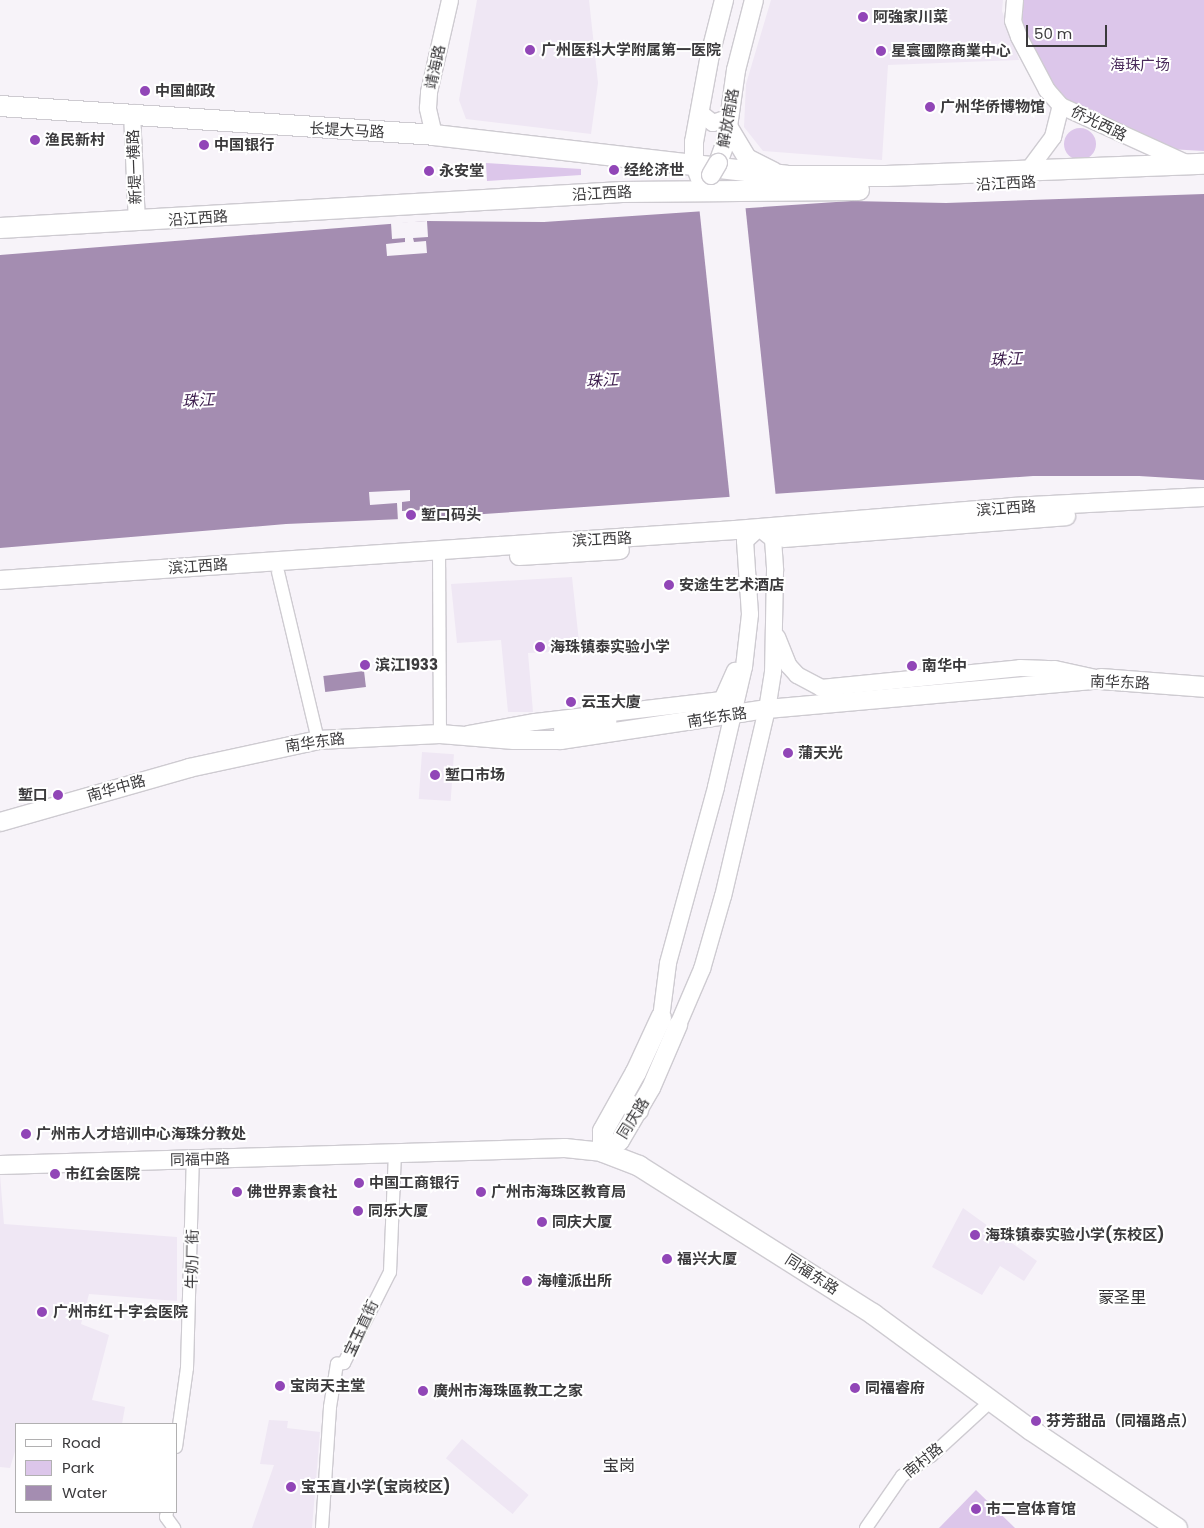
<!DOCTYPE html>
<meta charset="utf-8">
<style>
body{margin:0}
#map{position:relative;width:1204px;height:1528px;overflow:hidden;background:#f7f3f9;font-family:Poppins,"Noto Sans SC",sans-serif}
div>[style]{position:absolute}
.built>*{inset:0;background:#efe7f4;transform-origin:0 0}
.green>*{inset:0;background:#dcc6ea}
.round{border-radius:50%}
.water>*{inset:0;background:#a48db1;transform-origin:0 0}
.pier>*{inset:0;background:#f7f3f9;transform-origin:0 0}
.roads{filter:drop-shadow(1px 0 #cecbd1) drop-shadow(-1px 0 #cecbd1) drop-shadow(0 1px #cecbd1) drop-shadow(0 -1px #cecbd1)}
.minor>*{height:12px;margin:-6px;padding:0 6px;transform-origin:6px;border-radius:6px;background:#fff}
.tertiary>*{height:16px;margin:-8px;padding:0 8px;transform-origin:8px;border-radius:8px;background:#fff}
.secondary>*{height:18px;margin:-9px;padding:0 9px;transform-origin:9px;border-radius:9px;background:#fff}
.primary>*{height:20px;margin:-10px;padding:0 10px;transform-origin:10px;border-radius:10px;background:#fff}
.bridges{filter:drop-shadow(1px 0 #cecbd1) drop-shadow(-1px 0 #cecbd1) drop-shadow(0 1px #cecbd1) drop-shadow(0 -1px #cecbd1)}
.secondary-bridge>*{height:18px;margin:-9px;padding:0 9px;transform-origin:9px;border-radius:9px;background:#fff}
.dots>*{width:14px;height:14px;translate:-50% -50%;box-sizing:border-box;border:2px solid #fff;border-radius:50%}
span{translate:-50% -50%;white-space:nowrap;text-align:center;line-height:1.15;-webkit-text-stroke:4px #fff;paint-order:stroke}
.poi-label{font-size:15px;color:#3b3a3c;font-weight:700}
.left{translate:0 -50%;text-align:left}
.right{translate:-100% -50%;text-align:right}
.park-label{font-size:15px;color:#4b2c5c}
.street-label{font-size:15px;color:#3b3a3c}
.water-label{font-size:16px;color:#3c1d4c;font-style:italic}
.neighbourhood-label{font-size:16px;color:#323034}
.legend{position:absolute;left:15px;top:1423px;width:162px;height:90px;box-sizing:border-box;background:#fff;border:1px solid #b1b0b1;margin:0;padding:6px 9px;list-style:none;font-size:15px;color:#3b3a3c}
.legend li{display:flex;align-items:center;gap:10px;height:25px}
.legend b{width:25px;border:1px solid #b1b0b1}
.scale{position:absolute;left:1026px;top:25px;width:81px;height:22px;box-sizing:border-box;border:2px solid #3b3a3c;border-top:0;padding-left:6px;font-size:15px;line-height:18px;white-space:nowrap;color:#3b3a3c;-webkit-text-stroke:4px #fff;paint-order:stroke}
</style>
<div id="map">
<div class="built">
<i style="clip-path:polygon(477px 0,589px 0,598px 83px,591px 134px,466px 119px,459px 100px)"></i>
<i style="clip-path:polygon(771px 0,1003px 0,1002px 11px,1019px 60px,888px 65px,882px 160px,763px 151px,744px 127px,746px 84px)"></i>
<i style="clip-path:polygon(572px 577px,580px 651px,528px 653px,533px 712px,508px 712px,501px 640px,457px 643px,451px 584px)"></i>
<i style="left:422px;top:752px;width:32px;height:47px;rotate:4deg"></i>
<i style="clip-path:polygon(0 1174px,4px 1224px,177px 1237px,177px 1301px,89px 1294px,81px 1324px,109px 1335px,92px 1400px,125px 1407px,122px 1424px,16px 1424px,16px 1448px,10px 1468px,0 1467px)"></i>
<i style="clip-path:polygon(963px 1208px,1037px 1261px,1024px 1281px,1000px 1266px,982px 1295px,932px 1267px)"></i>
<i style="clip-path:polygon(269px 1420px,288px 1421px,287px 1428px,320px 1432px,312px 1528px,252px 1528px,274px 1465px,260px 1464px)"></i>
<i style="left:462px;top:1439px;width:87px;height:25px;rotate:40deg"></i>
</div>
<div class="green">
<i style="clip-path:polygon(1023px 0,1204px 0,1204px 151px,1169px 149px,1064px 99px,1051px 85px,1024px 31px,1021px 9px)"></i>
<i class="round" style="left:1064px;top:128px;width:32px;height:32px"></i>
<i style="clip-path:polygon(486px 163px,581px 169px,581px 175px,487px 181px)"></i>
<i style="clip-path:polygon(976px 1490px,1015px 1528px,939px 1528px)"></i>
</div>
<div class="water">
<i style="clip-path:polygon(1204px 194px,1204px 480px,1139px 476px,1033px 476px,425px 518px,286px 524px,0 548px,0 255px,427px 221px,544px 222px,851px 201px,946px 203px)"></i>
<i style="left:364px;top:671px;width:16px;height:41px;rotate:83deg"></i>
</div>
<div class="pier">
<i style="left:745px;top:203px;width:295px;height:46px;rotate:84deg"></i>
<i style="clip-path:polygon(427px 221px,428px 237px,413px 238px,414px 242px,426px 241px,427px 253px,387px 256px,386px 244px,405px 242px,405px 238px,392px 239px,391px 223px)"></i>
<i style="clip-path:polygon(410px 490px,410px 501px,402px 502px,402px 511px,425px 510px,425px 521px,398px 522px,397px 503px,370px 505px,369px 492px)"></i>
</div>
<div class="roads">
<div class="minor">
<i style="left:439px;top:549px;width:185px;rotate:89.7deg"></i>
<i style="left:278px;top:572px;width:173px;rotate:76.6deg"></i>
<i style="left:176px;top:1447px;width:80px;rotate:-82.1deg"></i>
<i style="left:187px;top:1368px;width:209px;rotate:-88.4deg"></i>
<i style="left:167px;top:1512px;width:5px;rotate:101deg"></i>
<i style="left:166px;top:1517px;width:14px;rotate:54deg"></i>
<i style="left:322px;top:1528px;width:121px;rotate:-86.2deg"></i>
<i style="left:330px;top:1407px;width:44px;rotate:-80.8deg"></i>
<i style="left:337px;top:1364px;width:7px;rotate:-8deg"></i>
<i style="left:344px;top:1363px;width:102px;rotate:-63.2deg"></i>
<i style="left:390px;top:1272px;width:117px;rotate:-87.6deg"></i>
<i style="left:866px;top:1528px;width:63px;rotate:-55.3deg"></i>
<i style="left:902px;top:1476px;width:35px;rotate:-35deg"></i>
<i style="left:931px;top:1456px;width:81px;rotate:-42.5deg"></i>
</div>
<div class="tertiary">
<i style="left:1015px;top:0;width:21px;rotate:95deg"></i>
<i style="left:1013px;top:21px;width:17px;rotate:69deg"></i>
<i style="left:1019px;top:37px;width:60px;rotate:62.2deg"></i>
<i style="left:1047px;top:90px;width:21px;rotate:49deg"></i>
<i style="left:1061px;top:106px;width:137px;rotate:24.5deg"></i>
<i style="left:699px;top:112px;width:18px;rotate:38deg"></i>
<i style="left:713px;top:123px;width:18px;rotate:-19deg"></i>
<i style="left:132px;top:113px;width:109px;rotate:87.4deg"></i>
<i style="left:434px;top:135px;width:28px;rotate:-103deg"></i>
<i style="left:428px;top:108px;width:16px;rotate:-86deg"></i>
<i style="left:429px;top:92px;width:94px;rotate:-77.1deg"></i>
<i style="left:1027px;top:172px;width:44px;rotate:-53.4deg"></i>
<i style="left:1053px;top:137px;width:32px;rotate:-76deg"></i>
<i style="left:777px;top:637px;width:31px;rotate:68deg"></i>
<i style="left:789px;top:666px;width:12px;rotate:48deg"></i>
<i style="left:797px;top:675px;width:27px;rotate:28deg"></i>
<i style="left:821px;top:688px;width:200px;rotate:-5.7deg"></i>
<i style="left:1020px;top:668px;width:35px;rotate:2deg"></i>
<i style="left:1055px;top:669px;width:42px;rotate:12.4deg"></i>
<i style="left:468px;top:734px;width:68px;rotate:-10.2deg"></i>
<i style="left:535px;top:722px;width:188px;rotate:-6.7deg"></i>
<i style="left:722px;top:700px;width:32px;rotate:-66deg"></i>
<i style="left:661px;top:1018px;width:55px;rotate:-82.7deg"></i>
<i style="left:668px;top:963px;width:182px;rotate:-74.7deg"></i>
<i style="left:716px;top:787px;width:123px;rotate:-76.9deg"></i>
<i style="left:744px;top:667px;width:53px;rotate:-83.5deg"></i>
<i style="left:750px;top:614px;width:73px;rotate:-93.9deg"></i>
<i style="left:745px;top:541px;width:19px;rotate:-43deg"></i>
<i style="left:759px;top:528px;width:18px;rotate:38deg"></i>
<i style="left:773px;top:539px;width:32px;rotate:86deg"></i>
<i style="left:775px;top:571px;width:101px;rotate:91.1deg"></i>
<i style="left:773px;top:672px;width:37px;rotate:99deg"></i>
<i style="left:767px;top:709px;width:192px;rotate:103.2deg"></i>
<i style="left:723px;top:896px;width:76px;rotate:106deg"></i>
<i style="left:702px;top:969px;width:61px;rotate:113.2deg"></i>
</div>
<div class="secondary">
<i style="left:729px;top:128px;width:35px;rotate:59deg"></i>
<i style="left:747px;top:158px;width:30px;rotate:27deg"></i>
<i style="left:718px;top:163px;width:23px;rotate:-70deg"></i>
<i style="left:726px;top:141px;width:72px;rotate:-82deg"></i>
<i style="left:736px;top:70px;width:72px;rotate:-75.6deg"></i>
<i style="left:704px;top:189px;width:28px;rotate:-111deg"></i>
<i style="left:694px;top:163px;width:21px;rotate:-90deg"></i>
<i style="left:694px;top:142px;width:88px;rotate:-79.6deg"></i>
<i style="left:710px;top:55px;width:57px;rotate:-75.7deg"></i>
<i style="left:783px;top:538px;width:284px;rotate:-4.4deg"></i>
<i style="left:519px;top:556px;width:101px;rotate:-3.4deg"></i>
<i style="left:0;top:580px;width:737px;rotate:-3.89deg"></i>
<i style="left:735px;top:530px;width:278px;rotate:-4.7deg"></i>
<i style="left:1012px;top:507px;width:192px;rotate:-3deg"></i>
<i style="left:563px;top:729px;width:45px;rotate:-9deg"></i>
<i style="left:0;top:822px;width:197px;rotate:-15.9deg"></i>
<i style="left:189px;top:768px;width:132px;rotate:-12.2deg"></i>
<i style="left:318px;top:740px;width:122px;rotate:-2.8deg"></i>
<i style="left:440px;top:734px;width:74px;rotate:4.6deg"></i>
<i style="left:514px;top:740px;width:47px"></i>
<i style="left:561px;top:740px;width:208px;rotate:-8.6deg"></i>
<i style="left:767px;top:709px;width:335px;rotate:-5.1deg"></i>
<i style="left:0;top:1165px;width:565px;rotate:-1.72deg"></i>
<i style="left:565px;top:1148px;width:38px;rotate:6deg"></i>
<i style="left:603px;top:1152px;width:20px;rotate:-33deg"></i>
<i style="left:620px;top:1141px;width:61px;rotate:-59.7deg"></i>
<i style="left:651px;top:1088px;width:69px;rotate:-66.8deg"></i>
</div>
<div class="primary">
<i style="left:0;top:106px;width:435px;rotate:3.8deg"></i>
<i style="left:434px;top:135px;width:355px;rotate:6.6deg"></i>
<i style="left:787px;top:176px;width:99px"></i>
<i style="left:886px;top:176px;width:318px;rotate:-2.2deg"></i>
<i style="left:0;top:228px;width:623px;rotate:-3.31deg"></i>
<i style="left:622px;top:192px;width:237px;rotate:-0.5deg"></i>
<i style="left:1101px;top:679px;width:103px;rotate:4.4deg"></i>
<i style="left:661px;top:1018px;width:60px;rotate:114.8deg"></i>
<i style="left:636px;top:1072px;width:68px;rotate:119.2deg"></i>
<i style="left:603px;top:1131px;width:21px;rotate:90deg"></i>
<i style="left:603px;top:1152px;width:39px;rotate:21deg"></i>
<i style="left:639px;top:1166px;width:277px;rotate:32.3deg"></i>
<i style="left:873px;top:1314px;width:196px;rotate:36.3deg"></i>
<i style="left:1031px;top:1430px;width:176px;rotate:33.9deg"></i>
<i style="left:621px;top:1100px;width:20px;rotate:30deg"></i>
</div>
</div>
<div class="bridges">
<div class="secondary-bridge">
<i style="left:711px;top:175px;width:14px;rotate:-60deg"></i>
</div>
</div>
<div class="dots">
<i style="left:863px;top:17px;background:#9146b7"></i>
<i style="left:530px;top:50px;background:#9146b7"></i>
<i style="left:881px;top:51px;background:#9146b7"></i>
<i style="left:145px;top:91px;background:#9146b7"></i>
<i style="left:930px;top:107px;background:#9146b7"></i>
<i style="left:35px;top:140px;background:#9146b7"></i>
<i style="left:204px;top:145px;background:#9146b7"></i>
<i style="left:614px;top:170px;background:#9146b7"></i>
<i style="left:429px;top:171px;background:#9146b7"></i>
<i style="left:411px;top:515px;background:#9146b7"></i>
<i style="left:669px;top:585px;background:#9146b7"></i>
<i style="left:540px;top:647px;background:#9146b7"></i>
<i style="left:365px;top:665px;background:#9146b7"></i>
<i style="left:912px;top:666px;background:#9146b7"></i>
<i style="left:571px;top:702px;background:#9146b7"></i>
<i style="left:788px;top:753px;background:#9146b7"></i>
<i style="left:435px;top:775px;background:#9146b7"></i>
<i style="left:58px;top:795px;background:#9146b7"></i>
<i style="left:26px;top:1134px;background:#9146b7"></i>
<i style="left:55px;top:1174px;background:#9146b7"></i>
<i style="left:359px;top:1183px;background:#9146b7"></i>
<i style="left:237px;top:1192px;background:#9146b7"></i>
<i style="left:481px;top:1192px;background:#9146b7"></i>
<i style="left:358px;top:1211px;background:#9146b7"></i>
<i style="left:542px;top:1222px;background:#9146b7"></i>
<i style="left:975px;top:1235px;background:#9146b7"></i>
<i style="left:667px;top:1259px;background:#9146b7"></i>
<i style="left:527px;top:1281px;background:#9146b7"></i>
<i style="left:42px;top:1312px;background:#9146b7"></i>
<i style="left:280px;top:1386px;background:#9146b7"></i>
<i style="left:855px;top:1388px;background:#9146b7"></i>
<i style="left:423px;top:1391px;background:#9146b7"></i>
<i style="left:1036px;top:1421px;background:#9146b7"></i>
<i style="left:291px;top:1487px;background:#9146b7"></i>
<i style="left:976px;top:1509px;background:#9146b7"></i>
</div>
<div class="poi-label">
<span class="left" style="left:873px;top:17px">阿強家川菜</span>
<span class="left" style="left:541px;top:50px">广州医科大学附属第一医院</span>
<span class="left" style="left:891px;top:51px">星寰國際商業中心</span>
<span class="left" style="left:155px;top:91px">中国邮政</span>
<span class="left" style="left:940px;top:107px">广州华侨博物馆</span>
<span class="left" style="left:45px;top:140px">渔民新村</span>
<span class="left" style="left:214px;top:145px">中国银行</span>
<span class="left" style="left:624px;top:170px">经纶济世</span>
<span class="left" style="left:439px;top:171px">永安堂</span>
<span class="left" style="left:421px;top:515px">堑口码头</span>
<span class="left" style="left:679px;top:585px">安途生艺术酒店</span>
<span class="left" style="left:550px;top:647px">海珠镇泰实验小学</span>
<span class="left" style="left:375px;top:665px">滨江1933</span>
<span class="left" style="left:922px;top:666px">南华中</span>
<span class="left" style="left:581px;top:702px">云玉大廈</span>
<span class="left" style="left:798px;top:753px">蒲天光</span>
<span class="left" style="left:445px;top:775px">堑口市场</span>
<span class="right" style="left:48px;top:795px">堑口</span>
<span class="left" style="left:36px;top:1134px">广州市人才培训中心海珠分教处</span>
<span class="left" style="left:65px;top:1174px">市红会医院</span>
<span class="left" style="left:369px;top:1183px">中国工商银行</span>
<span class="left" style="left:247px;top:1192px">佛世界素食社</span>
<span class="left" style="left:491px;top:1192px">广州市海珠区教育局</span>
<span class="left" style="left:368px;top:1211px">同乐大厦</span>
<span class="left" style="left:552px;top:1222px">同庆大厦</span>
<span class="left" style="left:985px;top:1235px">海珠镇泰实验小学(东校区)</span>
<span class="left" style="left:677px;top:1259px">福兴大厦</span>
<span class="left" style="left:537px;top:1281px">海幢派出所</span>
<span class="left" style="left:53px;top:1312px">广州市红十字会医院</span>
<span class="left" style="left:290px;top:1386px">宝岗天主堂</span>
<span class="left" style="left:865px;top:1388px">同福睿府</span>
<span class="left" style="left:433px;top:1391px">廣州市海珠區教工之家</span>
<span class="left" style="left:1046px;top:1421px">芬芳甜品（同福路点）</span>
<span class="left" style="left:301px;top:1487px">宝玉直小学(宝岗校区)</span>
<span class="left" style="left:986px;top:1509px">市二宫体育馆</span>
</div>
<div class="park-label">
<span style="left:1140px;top:65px">海珠广场</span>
</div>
<div class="street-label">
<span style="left:435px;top:67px;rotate:-78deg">靖海路</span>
<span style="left:728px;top:118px;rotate:-80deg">解放南路</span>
<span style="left:1099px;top:123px;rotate:26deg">侨光西路</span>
<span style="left:347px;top:130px;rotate:3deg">长堤大马路</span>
<span style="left:134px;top:167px;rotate:-92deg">新堤一横路</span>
<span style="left:1006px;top:183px;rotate:-3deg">沿江西路</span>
<span style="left:602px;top:193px;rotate:-3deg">沿江西路</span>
<span style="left:198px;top:218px;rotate:-4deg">沿江西路</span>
<span style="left:1006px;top:508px;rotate:-4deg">滨江西路</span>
<span style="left:602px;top:539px;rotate:-3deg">滨江西路</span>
<span style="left:198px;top:566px;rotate:-4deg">滨江西路</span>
<span style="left:1120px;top:682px;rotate:2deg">南华东路</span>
<span style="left:717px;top:717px;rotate:-9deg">南华东路</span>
<span style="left:315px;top:742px;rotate:-8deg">南华东路</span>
<span style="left:116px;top:788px;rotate:-16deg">南华中路</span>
<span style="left:633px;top:1118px;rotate:-58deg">同庆路</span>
<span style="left:200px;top:1159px;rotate:-1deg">同福中路</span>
<span style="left:192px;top:1259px;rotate:-89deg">牛奶厂街</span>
<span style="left:812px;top:1274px;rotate:33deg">同福东路</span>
<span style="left:361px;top:1328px;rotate:-65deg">宝玉直街</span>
<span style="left:923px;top:1460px;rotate:-39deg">南村路</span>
</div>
<div class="water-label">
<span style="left:1006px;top:360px;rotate:-3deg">珠江</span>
<span style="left:602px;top:381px;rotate:-3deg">珠江</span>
<span style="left:198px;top:401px;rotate:-3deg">珠江</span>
</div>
<div class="neighbourhood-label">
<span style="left:1122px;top:1298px">蒙圣里</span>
<span style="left:619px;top:1466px">宝岗</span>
</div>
<ul class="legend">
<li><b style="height:6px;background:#fff"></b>Road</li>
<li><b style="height:14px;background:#dcc6ea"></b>Park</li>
<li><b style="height:14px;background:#a48db1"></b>Water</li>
</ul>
<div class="scale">50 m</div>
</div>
